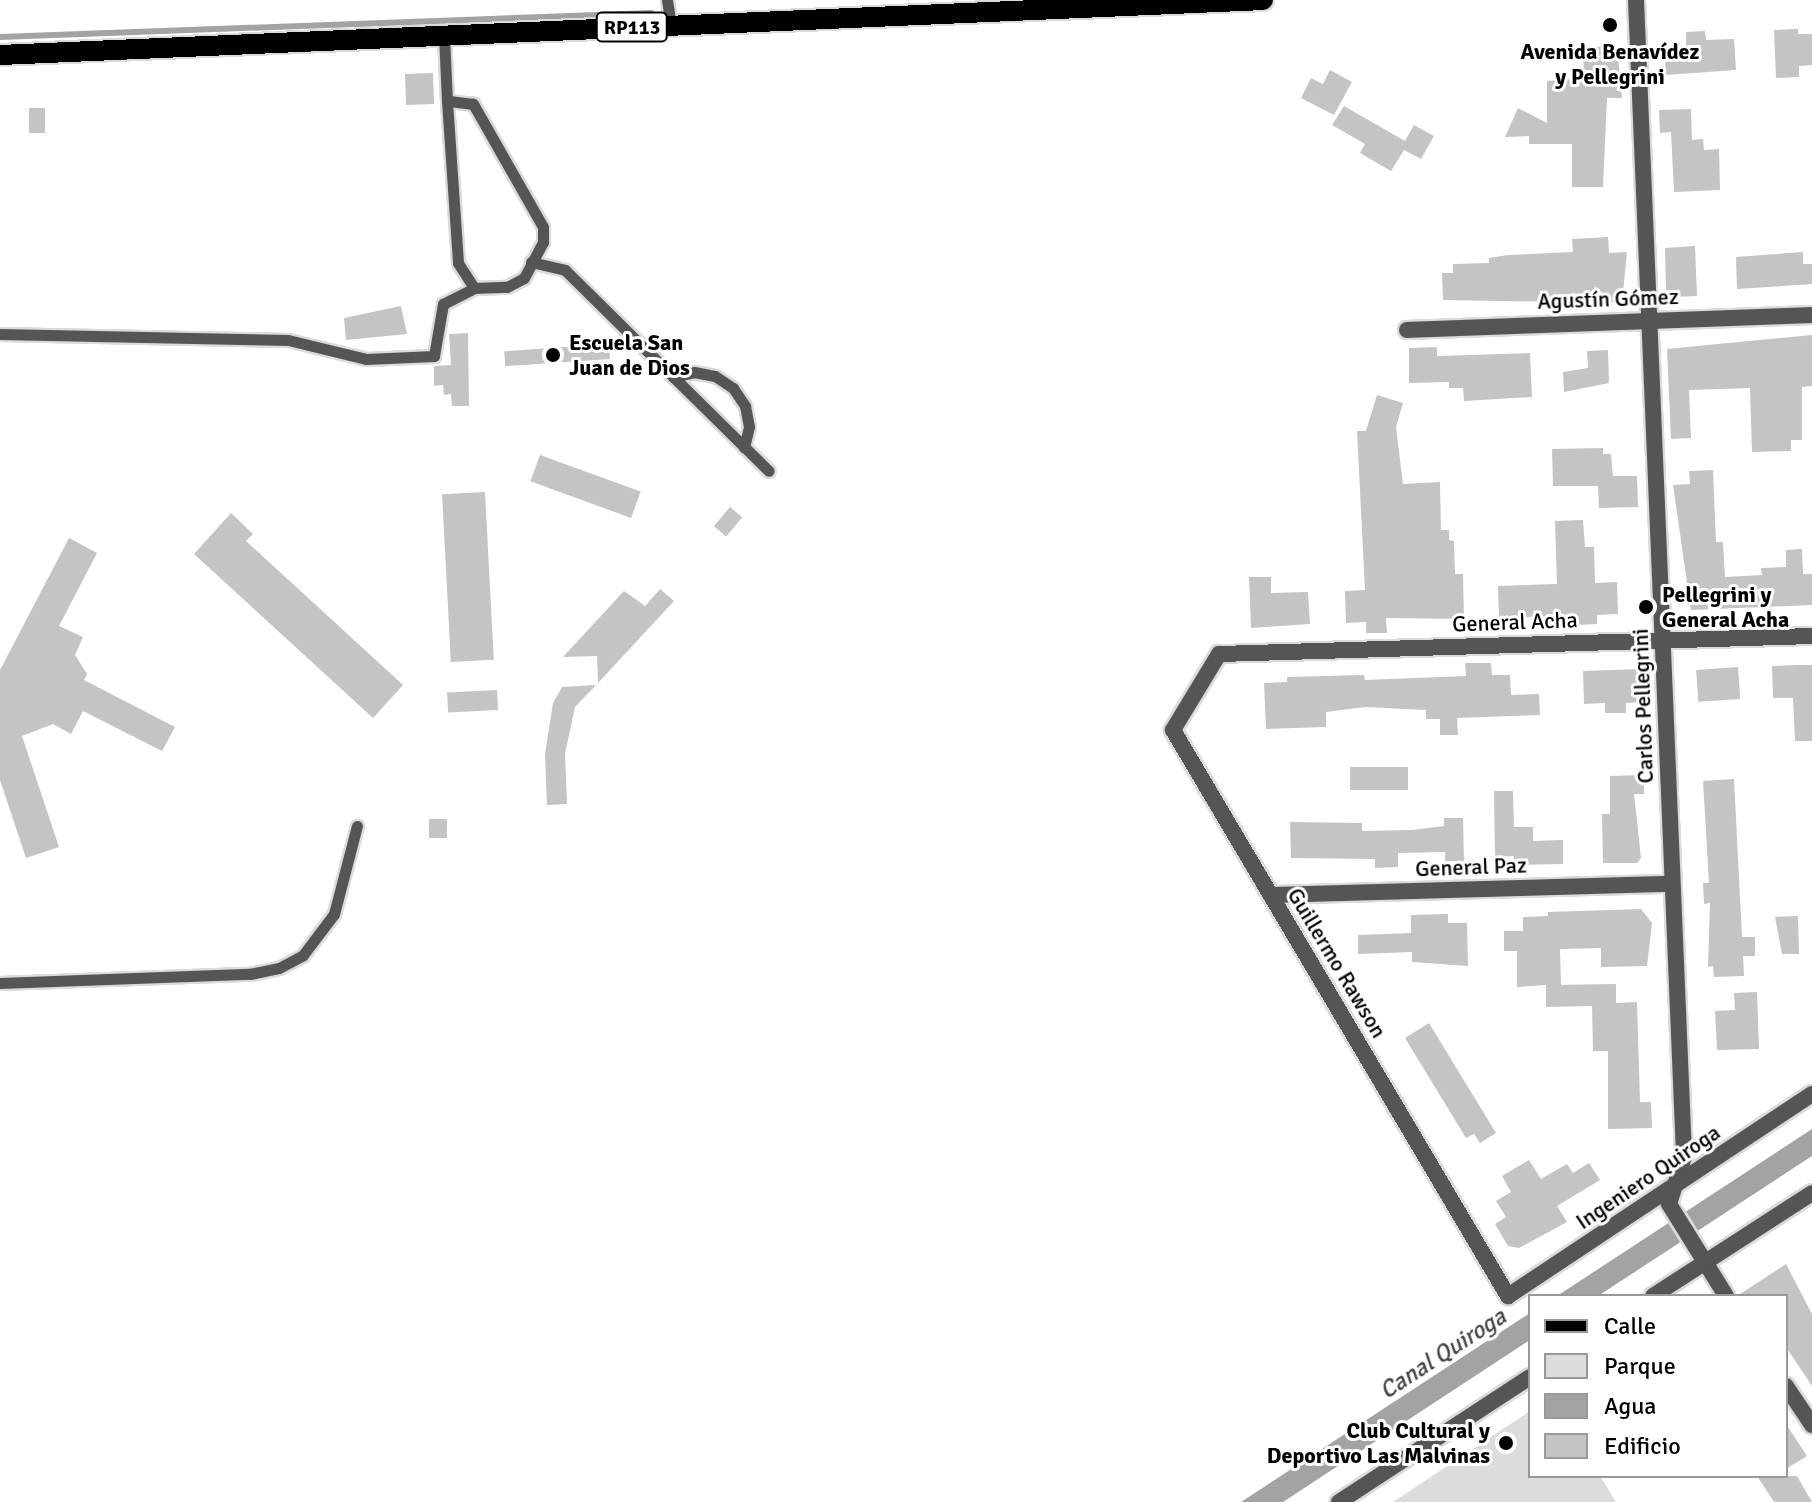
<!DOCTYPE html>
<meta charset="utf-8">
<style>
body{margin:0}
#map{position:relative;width:1812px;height:1502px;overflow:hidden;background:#fff;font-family:Signika,sans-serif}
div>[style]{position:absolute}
.green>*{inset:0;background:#dcdcdc}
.water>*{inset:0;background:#a3a3a3}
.stream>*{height:6px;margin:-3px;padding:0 3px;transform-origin:3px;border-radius:3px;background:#a3a3a3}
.building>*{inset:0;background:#c4c4c4;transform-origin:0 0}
.roads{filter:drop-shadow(2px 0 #dbdbdb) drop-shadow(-2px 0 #dbdbdb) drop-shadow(0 2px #dbdbdb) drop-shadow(0 -2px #dbdbdb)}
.lane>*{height:11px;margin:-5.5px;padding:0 5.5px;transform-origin:5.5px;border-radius:5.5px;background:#555}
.street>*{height:16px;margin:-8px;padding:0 8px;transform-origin:8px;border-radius:8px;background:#555}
.primary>*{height:20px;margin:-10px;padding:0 10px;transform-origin:10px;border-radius:10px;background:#000}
.dots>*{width:22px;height:22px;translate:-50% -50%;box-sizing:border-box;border:4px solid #fff;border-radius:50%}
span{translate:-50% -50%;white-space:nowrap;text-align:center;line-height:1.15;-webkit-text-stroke:6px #fff;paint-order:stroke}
.shield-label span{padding:2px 6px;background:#fff;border:2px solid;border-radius:6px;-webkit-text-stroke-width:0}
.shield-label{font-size:20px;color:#000;font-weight:700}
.poi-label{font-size:22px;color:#000;font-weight:700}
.left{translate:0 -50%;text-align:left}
.right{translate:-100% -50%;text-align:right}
.street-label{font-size:22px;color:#000}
.water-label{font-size:24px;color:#444;font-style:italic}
.legend{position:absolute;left:1528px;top:1294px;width:260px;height:184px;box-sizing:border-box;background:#fff;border:2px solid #999;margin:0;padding:10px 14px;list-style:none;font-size:24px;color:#000}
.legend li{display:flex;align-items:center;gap:16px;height:40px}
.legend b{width:40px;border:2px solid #999}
</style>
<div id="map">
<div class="green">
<i style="clip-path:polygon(1530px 1411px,1530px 1476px,1600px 1476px,1616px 1502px,1393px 1502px)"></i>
</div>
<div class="water">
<i style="clip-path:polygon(1812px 1129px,1812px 1156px,1598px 1296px,1557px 1296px)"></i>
<i style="clip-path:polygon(1530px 1313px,1530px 1340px,1283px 1502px,1241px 1502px)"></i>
</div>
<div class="stream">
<i style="left:0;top:37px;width:652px;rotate:-2.11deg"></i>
</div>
<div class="building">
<i style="clip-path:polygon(1798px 29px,1798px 34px,1812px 34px,1812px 65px,1799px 66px,1799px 77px,1776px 78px,1774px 30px)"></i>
<i style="clip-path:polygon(1705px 31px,1706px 40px,1734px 39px,1736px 70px,1666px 75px,1664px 47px,1686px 45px,1686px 32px)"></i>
<i style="clip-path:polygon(1617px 46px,1622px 98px,1607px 98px,1603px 187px,1572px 187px,1572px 144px,1529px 144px,1529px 136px,1505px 137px,1518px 108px,1547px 123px,1547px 81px,1584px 78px,1583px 47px)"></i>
<i style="clip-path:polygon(1330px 70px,1352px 82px,1334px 115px,1301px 98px,1311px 78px,1323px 84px)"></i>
<i style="left:433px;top:73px;width:31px;height:28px;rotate:88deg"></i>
<i style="clip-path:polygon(1344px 106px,1405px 141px,1414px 125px,1434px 136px,1421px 159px,1404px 150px,1391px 171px,1360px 153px,1365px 144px,1332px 125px)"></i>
<i style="left:29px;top:108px;width:16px;height:25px"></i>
<i style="clip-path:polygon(1691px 109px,1692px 140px,1703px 139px,1704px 150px,1719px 149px,1720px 190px,1674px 192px,1671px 132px,1660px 133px,1659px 110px)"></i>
<i style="clip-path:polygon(1608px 237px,1609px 253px,1627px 252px,1622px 303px,1443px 300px,1442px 273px,1453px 273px,1453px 264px,1489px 263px,1489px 258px,1508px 255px,1573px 252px,1572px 239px)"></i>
<i style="clip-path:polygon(1695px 246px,1697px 296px,1673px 297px,1666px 289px,1665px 248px)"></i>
<i style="clip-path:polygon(1803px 252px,1803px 264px,1812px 264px,1812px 284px,1737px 289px,1736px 257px)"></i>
<i style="clip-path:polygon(401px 306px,407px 334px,346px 340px,344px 318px)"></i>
<i style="clip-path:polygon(468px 333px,469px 406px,452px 406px,451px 394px,444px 395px,443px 385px,434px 386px,434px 366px,451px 365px,449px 334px)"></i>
<i style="clip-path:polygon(1812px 335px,1812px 386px,1802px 387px,1802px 440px,1791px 440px,1791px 451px,1752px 452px,1750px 388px,1689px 390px,1691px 438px,1671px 439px,1667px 349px)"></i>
<i style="left:609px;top:344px;width:15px;height:105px;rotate:86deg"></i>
<i style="clip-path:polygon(1437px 347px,1437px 356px,1530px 353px,1532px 397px,1464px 401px,1463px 388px,1449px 388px,1449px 382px,1409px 383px,1409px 348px)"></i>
<i style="clip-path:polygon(1608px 350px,1609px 383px,1564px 392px,1563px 372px,1588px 368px,1587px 351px)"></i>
<i style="clip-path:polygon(1377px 395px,1403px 403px,1396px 427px,1403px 484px,1440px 482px,1441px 530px,1449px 530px,1449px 540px,1454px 541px,1455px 574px,1463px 574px,1464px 619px,1386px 618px,1387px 633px,1366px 633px,1366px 622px,1346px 623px,1345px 591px,1365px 590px,1357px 431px,1366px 431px)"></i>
<i style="clip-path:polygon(1603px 448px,1603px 454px,1611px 454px,1613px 476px,1637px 476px,1638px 507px,1599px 508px,1598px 486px,1553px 486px,1552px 449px)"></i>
<i style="left:540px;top:455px;width:107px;height:28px;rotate:20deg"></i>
<i style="clip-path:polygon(1713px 470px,1716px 542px,1723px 542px,1725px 577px,1762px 575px,1761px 568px,1786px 567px,1786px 550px,1802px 549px,1803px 574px,1812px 574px,1812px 605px,1691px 610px,1673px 485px,1690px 484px,1689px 471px)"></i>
<i style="left:485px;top:492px;width:168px;height:43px;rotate:87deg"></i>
<i style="left:730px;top:507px;width:16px;height:25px;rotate:40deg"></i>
<i style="clip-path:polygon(231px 513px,253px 534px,246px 541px,403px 685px,373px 718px,194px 554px)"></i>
<i style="clip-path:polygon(1583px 520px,1585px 547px,1594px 547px,1595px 583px,1617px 582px,1618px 614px,1597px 615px,1597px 624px,1577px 625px,1559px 626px,1558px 616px,1499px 618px,1498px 586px,1557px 584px,1555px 521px)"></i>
<i style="clip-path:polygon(69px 538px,97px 553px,59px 626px,83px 637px,75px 655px,87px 674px,84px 680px,175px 727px,162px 751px,83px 711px,71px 734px,53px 724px,22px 736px,59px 847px,26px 858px,0 780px,0 670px)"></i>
<i style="clip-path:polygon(1249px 577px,1271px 577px,1271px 593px,1308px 592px,1310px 624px,1251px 628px)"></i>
<i style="clip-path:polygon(660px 589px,674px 601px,598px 683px,597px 656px,563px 657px,624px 591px,645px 606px)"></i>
<i style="clip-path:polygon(1465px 663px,1491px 663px,1492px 675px,1510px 675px,1511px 695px,1539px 694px,1540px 715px,1457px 718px,1458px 735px,1440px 735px,1440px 719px,1426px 719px,1426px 710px,1365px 707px,1326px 712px,1326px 727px,1266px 729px,1264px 683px,1287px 682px,1287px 677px,1364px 675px,1365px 680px,1466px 676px)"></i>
<i style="clip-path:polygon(1798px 665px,1812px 665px,1812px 741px,1795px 741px,1793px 698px,1773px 698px,1772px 666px)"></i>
<i style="left:1738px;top:667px;width:32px;height:42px;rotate:86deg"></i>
<i style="clip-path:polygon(1640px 669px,1641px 702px,1626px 703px,1626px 713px,1605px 713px,1605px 703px,1584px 704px,1583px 671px)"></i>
<i style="clip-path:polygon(596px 685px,575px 707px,565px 754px,567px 804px,547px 805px,545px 754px,553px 703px,562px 687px)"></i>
<i style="left:497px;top:690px;width:20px;height:50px;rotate:87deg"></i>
<i style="left:1408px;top:767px;width:23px;height:58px;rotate:90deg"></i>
<i style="clip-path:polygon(1644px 775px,1644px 794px,1634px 794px,1641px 858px,1637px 863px,1603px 863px,1602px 814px,1610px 814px,1610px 776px)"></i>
<i style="clip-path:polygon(1734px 779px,1742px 937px,1755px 937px,1755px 956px,1743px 956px,1744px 976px,1714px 977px,1713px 966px,1708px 967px,1710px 903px,1704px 904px,1703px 883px,1709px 883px,1703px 781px)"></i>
<i style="clip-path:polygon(1494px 791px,1513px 791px,1514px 827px,1533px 827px,1533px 841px,1563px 840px,1563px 864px,1514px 865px,1514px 856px,1495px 857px)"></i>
<i style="clip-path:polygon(1444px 818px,1463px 818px,1464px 861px,1445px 861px,1445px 852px,1398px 853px,1398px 867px,1375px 868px,1375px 859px,1291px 858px,1290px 822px,1362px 823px,1362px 831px,1412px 830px,1444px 826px)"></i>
<i style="left:447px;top:819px;width:19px;height:18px;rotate:90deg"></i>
<i style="clip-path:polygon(1641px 909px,1652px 923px,1647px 966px,1601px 967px,1601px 948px,1560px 949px,1561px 985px,1552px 985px,1616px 984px,1616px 1003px,1637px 1002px,1640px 1102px,1651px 1102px,1652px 1128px,1608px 1129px,1608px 1051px,1593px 1051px,1592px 1006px,1546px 1007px,1546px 985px,1517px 987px,1517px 951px,1504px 951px,1504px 931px,1523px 931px,1523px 917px,1548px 916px,1548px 912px)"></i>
<i style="clip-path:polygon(1448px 914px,1448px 923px,1467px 923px,1468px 966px,1412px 962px,1412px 952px,1358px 954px,1358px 935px,1411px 933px,1411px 915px)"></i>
<i style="clip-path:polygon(1798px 916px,1799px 954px,1782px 954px,1775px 917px)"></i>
<i style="clip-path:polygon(1757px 992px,1759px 1049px,1717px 1050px,1715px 1011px,1735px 1010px,1734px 993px)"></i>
<i style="clip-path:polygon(1429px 1023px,1496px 1133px,1480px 1143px,1474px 1134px,1466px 1138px,1405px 1038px)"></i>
<i style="clip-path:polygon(1529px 1160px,1541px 1179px,1567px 1164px,1573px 1173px,1589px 1163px,1600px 1180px,1557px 1206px,1567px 1222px,1519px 1248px,1508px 1246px,1495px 1224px,1506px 1217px,1496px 1201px,1511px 1192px,1502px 1176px)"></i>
<i style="clip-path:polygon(1786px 1264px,1812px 1314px,1812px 1386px,1786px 1347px,1786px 1296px,1737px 1296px)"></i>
<i style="clip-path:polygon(1786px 1424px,1807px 1456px,1786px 1469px)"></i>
<i style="clip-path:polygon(1757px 1476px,1797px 1476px,1812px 1502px,1774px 1502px)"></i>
</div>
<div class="roads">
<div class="lane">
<i style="left:667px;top:0;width:26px;rotate:81deg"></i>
<i style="left:444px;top:35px;width:66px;rotate:87.4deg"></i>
<i style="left:531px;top:262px;width:35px;rotate:13deg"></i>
<i style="left:565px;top:270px;width:286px;rotate:44.6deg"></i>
<i style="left:0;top:334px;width:288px;rotate:1.2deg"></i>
<i style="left:288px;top:340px;width:80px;rotate:13.7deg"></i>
<i style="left:366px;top:359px;width:68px;rotate:-2.5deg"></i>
<i style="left:434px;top:356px;width:53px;rotate:-80.2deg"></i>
<i style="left:443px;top:304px;width:35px;rotate:-27deg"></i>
<i style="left:474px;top:288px;width:33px;rotate:-2deg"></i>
<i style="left:507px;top:287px;width:19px;rotate:-28deg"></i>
<i style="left:524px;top:278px;width:41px;rotate:-62.2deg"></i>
<i style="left:543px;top:242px;width:15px;rotate:-90deg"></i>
<i style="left:543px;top:227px;width:142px;rotate:-119.6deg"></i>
<i style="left:473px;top:104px;width:26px;rotate:-173deg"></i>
<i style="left:447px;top:101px;width:162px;rotate:86.1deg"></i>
<i style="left:458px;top:263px;width:30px;rotate:57deg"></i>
<i style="left:673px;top:377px;width:22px;rotate:-13deg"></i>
<i style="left:694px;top:372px;width:21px;rotate:11deg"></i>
<i style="left:715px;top:376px;width:22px;rotate:34deg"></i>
<i style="left:733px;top:388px;width:22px;rotate:56deg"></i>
<i style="left:745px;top:406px;width:21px;rotate:79deg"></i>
<i style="left:749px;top:427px;width:21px;rotate:104deg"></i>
<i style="left:0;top:983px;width:250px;rotate:-2.1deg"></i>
<i style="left:250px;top:974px;width:30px;rotate:-12deg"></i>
<i style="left:279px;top:968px;width:27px;rotate:-28deg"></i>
<i style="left:303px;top:955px;width:51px;rotate:-52.9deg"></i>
<i style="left:334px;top:914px;width:91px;rotate:-75.4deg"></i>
</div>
<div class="street">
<i style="left:1636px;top:0;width:1158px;rotate:87.62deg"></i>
<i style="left:1684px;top:1157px;width:49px;rotate:107.7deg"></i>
<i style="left:1669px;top:1204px;width:108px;rotate:58.2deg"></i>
<i style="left:1407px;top:330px;width:405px;rotate:-2.1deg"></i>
<i style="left:1812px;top:636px;width:593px;rotate:178.26deg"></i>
<i style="left:1219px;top:654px;width:89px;rotate:121.2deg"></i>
<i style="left:1173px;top:730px;width:658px;rotate:59.38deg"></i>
<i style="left:1508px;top:1296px;width:365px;rotate:-33.6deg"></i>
<i style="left:1271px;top:895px;width:401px;rotate:-1.6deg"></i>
<i style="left:1653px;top:1296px;width:189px;rotate:-32.9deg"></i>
<i style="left:1786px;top:1386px;width:47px;rotate:56.3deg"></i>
<i style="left:1339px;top:1502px;width:228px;rotate:-33.2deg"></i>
</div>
<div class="primary">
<i style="left:0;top:55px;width:1264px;rotate:-2.49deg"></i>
</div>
</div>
<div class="dots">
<i style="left:1610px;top:25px;background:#000"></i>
<i style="left:553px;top:355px;background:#000"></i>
<i style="left:1646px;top:607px;background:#000"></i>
<i style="left:1506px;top:1443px;background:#000"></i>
</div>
<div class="shield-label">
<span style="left:632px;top:27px">RP113</span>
</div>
<div class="poi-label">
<span style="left:1610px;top:64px">Avenida Benavídez<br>y Pellegrini</span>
<span class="left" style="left:569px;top:355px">Escuela San<br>Juan de Dios</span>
<span class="left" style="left:1662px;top:607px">Pellegrini y<br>General Acha</span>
<span class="right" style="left:1490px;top:1443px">Club Cultural y<br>Deportivo Las Malvinas</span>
</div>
<div class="street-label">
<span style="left:1608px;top:299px;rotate:-2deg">Agustín Gómez</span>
<span style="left:1515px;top:622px;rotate:-2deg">General Acha</span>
<span style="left:1643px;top:706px;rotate:-92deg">Carlos Pellegrini</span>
<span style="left:1471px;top:867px;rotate:-2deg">General Paz</span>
<span style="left:1337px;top:963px;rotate:59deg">Guillermo Rawson</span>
<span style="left:1648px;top:1177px;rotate:-34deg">Ingeniero Quiroga</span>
</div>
<div class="water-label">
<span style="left:1443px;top:1354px;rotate:-33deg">Canal Quiroga</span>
</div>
<ul class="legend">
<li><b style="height:10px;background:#000"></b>Calle</li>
<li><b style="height:22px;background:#dcdcdc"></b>Parque</li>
<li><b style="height:22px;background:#a3a3a3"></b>Agua</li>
<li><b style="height:22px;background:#c4c4c4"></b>Edificio</li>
</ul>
</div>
